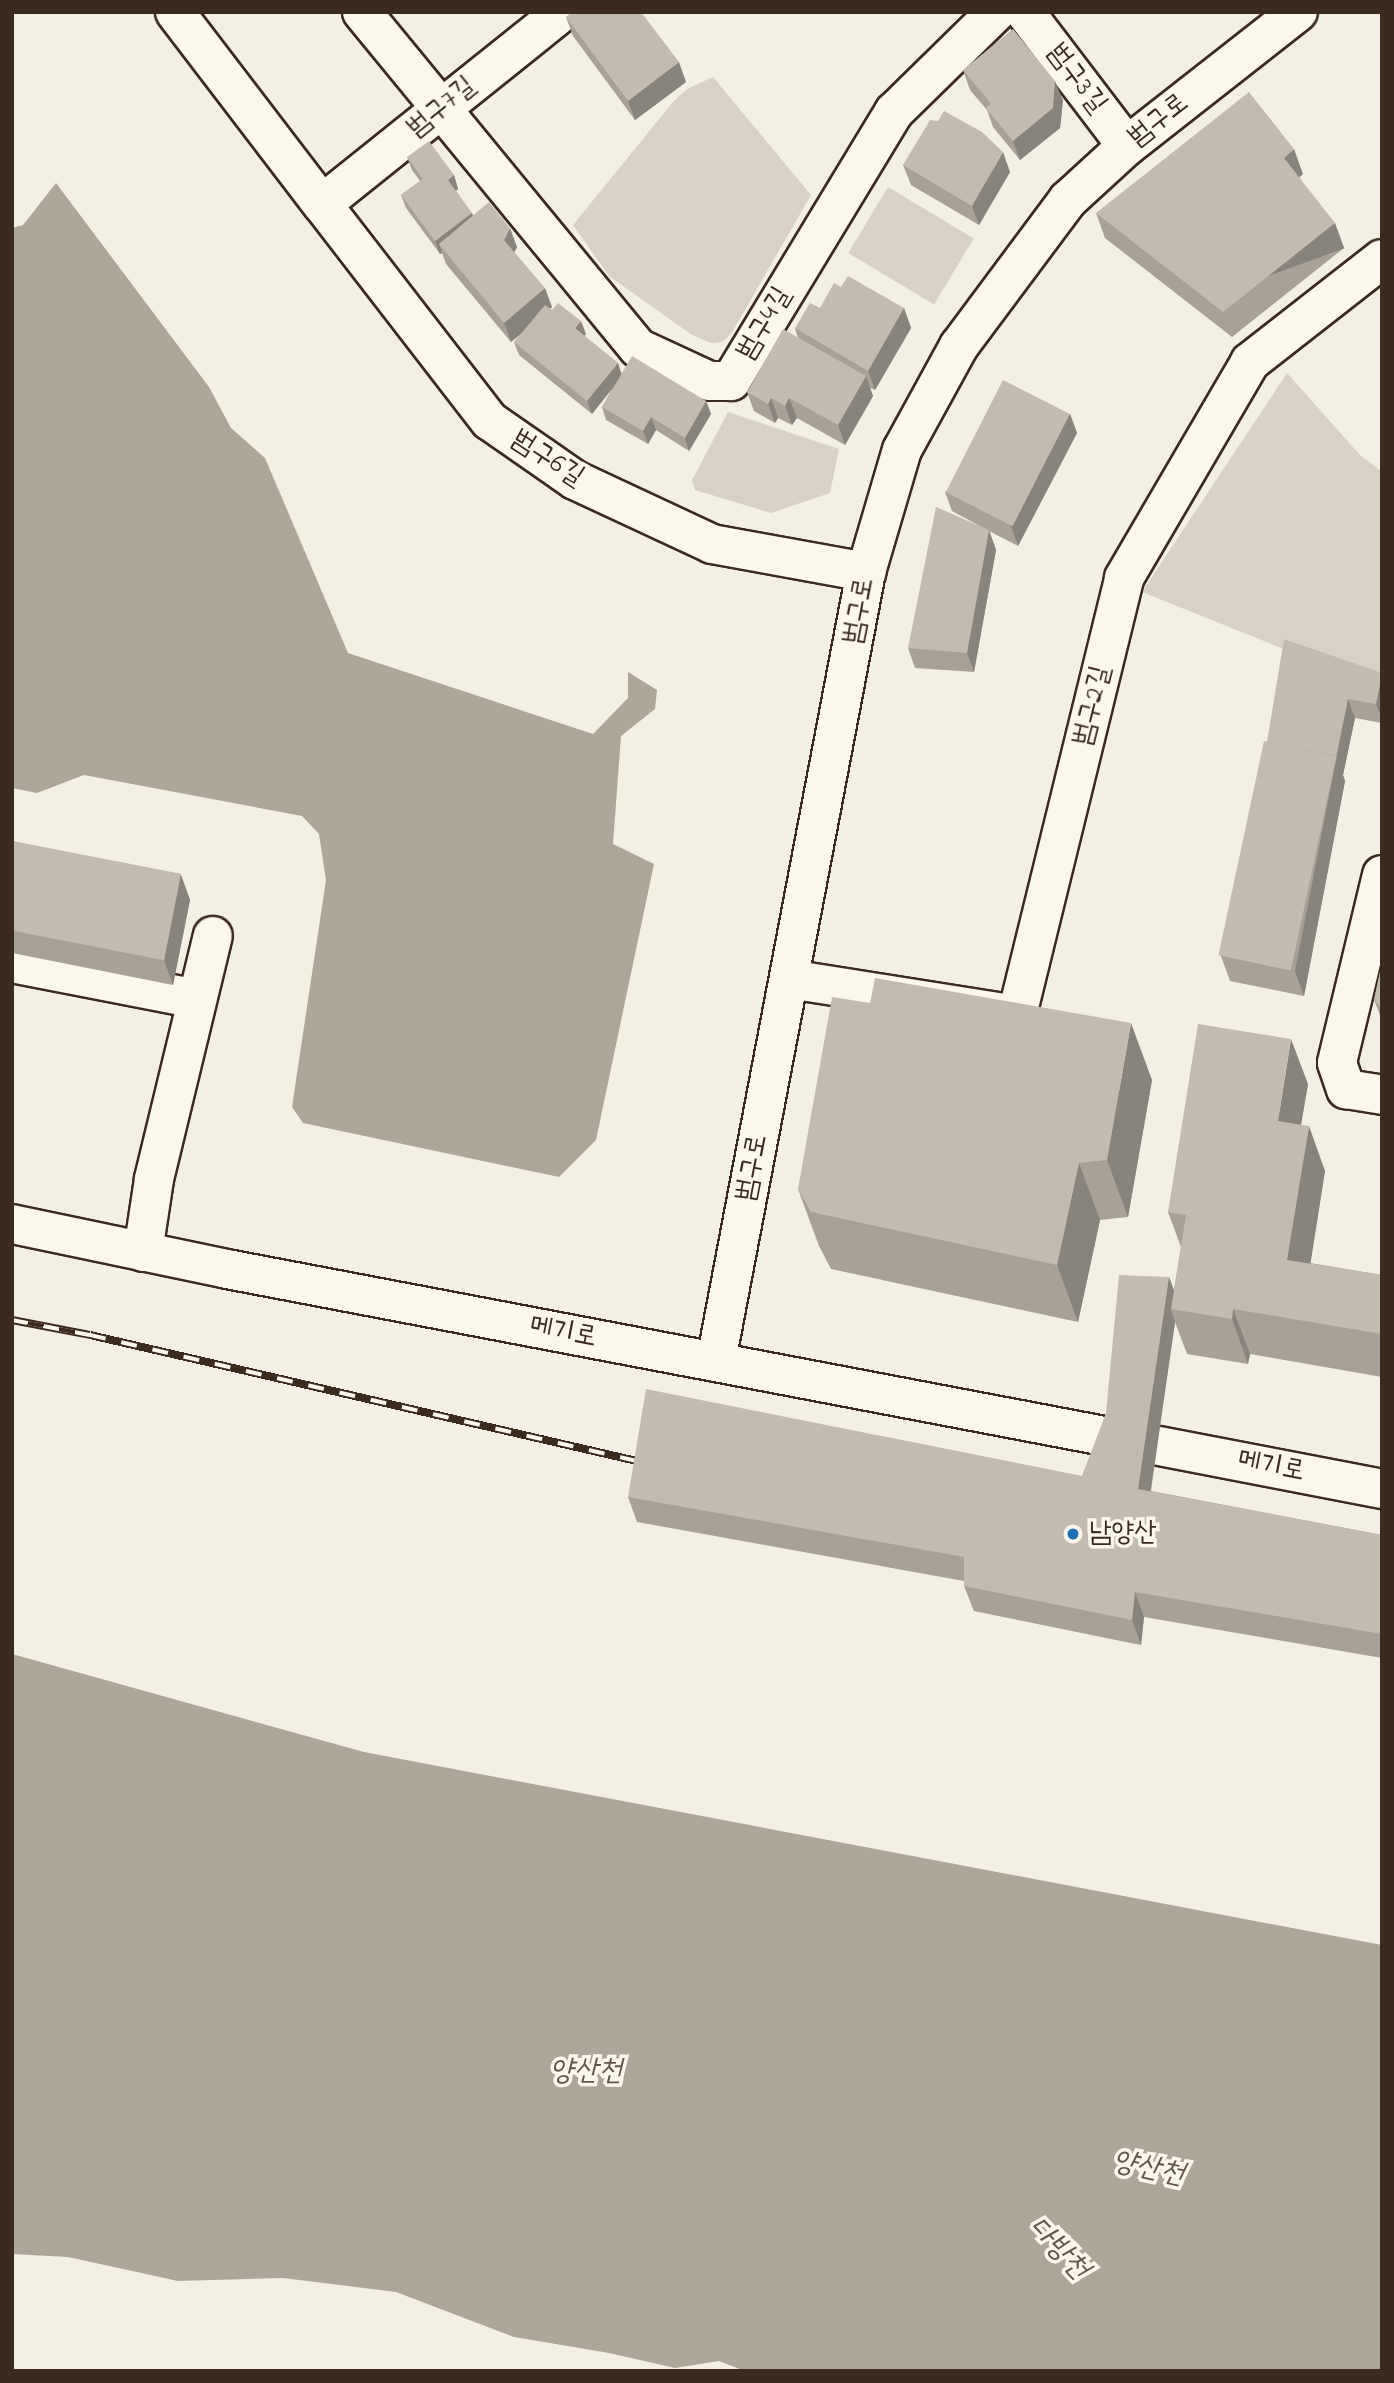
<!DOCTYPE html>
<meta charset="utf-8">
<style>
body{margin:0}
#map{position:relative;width:1394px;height:2383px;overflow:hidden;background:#f3efe4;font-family:"Indie Flower","Poor Story",sans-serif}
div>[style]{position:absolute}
.green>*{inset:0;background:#d8d1c6;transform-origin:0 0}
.water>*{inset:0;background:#afa69a}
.roads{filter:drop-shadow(2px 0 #3b2a1e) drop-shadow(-2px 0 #3b2a1e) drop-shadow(0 2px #3b2a1e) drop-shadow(0 -2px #3b2a1e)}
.minor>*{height:38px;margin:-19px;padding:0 19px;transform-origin:19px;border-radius:19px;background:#fbf7ec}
.major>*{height:38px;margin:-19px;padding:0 19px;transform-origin:19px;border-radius:19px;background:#fbf7ec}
.rail>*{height:8px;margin-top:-4px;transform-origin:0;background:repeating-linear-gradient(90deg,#fbf7ec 0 16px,#3b2a1e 0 32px);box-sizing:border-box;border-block:2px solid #3b2a1e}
.wall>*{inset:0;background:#a8a197}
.shaded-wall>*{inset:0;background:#88837b;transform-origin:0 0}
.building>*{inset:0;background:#c3bbb0;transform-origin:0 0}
.dots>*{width:19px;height:19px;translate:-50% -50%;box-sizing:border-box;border:4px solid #fbf7ec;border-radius:50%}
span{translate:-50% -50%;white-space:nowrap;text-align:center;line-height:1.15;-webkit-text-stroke:7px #fbf7ec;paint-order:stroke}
.street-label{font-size:28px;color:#3b2a1e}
.poi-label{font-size:28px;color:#3b2a1e}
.left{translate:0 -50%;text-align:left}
.water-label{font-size:30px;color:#645549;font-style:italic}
.frame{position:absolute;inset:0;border:14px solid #3b2a1e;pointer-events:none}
</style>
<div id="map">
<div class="green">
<i style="clip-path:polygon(713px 77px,811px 195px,731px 334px,722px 342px,711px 343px,692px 335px,609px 276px,573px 225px,673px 102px,687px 89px)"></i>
<i style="left:888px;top:187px;width:100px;height:77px;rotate:31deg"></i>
<i style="clip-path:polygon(1287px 373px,1360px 455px,1382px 472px,1382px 684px,1281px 648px,1142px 592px)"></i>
<i style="clip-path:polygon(728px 412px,839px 449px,830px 493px,771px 513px,695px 490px,692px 480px)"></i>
</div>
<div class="water">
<i style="clip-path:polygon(56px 183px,209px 387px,231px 428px,265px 458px,348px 653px,593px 734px,628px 698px,628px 672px,657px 690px,655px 709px,621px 736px,613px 844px,654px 864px,596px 1140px,559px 1177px,303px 1123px,292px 1107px,326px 880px,319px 834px,302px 816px,84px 775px,37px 793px,12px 788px,12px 228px,23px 225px)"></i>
<i style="clip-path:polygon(12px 1654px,364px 1752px,1382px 1945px,1382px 2371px,745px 2371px,719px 2361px,675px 2368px,609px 2353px,514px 2337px,396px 2292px,283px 2278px,178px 2281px,68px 2257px,12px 2254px)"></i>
</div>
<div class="roads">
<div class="minor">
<i style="left:362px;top:12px;width:435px;rotate:50.6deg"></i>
<i style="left:638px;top:348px;width:78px;rotate:24.9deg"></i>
<i style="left:709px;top:381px;width:22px"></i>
<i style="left:731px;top:381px;width:315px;rotate:-58.8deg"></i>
<i style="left:894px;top:112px;width:143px;rotate:-44.4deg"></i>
<i style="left:562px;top:12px;width:307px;rotate:141.3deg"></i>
<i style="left:322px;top:204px;width:274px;rotate:52.3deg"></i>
<i style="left:490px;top:421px;width:103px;rotate:34.8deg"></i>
<i style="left:575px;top:480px;width:151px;rotate:25deg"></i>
<i style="left:712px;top:544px;width:157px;rotate:10.3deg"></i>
<i style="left:1025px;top:12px;width:168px;rotate:52.7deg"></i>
<i style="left:1382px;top:875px;width:193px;rotate:103.5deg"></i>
<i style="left:1337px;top:1063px;width:28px;rotate:71deg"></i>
<i style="left:1346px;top:1089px;width:36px;rotate:9deg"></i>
<i style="left:12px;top:963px;width:188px;rotate:11deg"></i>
<i style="left:789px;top:979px;width:231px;rotate:9deg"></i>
<i style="left:1017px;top:1015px;width:450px;rotate:-76.2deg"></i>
<i style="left:1124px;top:578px;width:250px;rotate:-59.7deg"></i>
<i style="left:1250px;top:362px;width:167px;rotate:-38deg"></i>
<i style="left:12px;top:1224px;width:220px;rotate:11.8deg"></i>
<i style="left:227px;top:1269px;width:904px;rotate:10.78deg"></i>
<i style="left:143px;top:1252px;width:74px;rotate:-81.4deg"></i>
<i style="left:154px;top:1179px;width:250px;rotate:-76.4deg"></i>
<i style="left:716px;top:1361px;width:803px;rotate:-79.24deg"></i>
<i style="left:866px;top:572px;width:127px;rotate:-73.6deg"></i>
<i style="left:902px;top:450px;width:119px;rotate:-61.3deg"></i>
<i style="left:959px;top:346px;width:182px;rotate:-53.3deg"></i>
<i style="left:1068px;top:200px;width:80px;rotate:-42.5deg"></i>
<i style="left:1127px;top:146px;width:217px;rotate:-38.1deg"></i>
<i style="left:1159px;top:1446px;width:227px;rotate:10.9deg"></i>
</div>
<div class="major">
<i style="left:175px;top:12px;width:242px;rotate:52.6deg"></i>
</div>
</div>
<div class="rail">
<i style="left:12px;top:1320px;width:79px;rotate:10.9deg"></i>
<i style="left:90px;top:1335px;width:579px;rotate:12.98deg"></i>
</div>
<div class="wall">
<i style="clip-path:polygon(566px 17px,686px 82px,635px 120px,573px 36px)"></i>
<i style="clip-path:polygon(963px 70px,1063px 100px,1060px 128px,1020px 160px,993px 127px,987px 110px,970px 90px)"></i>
<i style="clip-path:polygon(407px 157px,454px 175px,458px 189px,456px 191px,473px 216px,517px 247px,514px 252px,552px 307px,550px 309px,586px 334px,584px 336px,618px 363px,621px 373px,706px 401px,711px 414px,689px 451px,656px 430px,648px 444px,606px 420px,602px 407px,612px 389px,592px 414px,519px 355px,514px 342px,521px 334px,511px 342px,446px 264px,442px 253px,440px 254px,406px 208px,401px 195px,420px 181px,412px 170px)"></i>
<i style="clip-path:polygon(903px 165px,1010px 172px,979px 225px,911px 185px)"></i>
<i style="clip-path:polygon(1303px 174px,1299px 177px,1344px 248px,1232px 337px,1105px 238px,1096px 213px)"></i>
<i style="clip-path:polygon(841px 287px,904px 308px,911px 328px,875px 390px,870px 388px,873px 396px,845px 445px,797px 418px,792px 425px,778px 418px,775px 423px,754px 411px,747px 392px,798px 338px,795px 328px,820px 308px)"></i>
<i style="clip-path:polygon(1070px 414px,1077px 433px,1018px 546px,989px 531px,996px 550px,974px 672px,915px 668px,908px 648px,987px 530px,952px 511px,945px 492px)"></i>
<i style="clip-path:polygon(1382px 673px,1382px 723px,1355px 718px,1343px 775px,1345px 781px,1304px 996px,1230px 981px,1221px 956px,1267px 742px)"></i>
<i style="clip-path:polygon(12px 841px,181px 875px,190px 900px,173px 985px,12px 953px)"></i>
<i style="clip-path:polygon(1382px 963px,1382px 1020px,1374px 1000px)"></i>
<i style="clip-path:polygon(1152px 1080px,1128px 1217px,1100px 1220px,1078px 1322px,831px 1269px,819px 1246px,798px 1189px)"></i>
<i style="clip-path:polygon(1308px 1084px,1301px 1124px,1325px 1171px,1310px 1263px,1382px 1275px,1382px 1377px,1250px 1354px,1248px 1364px,1187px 1354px,1175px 1322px,1151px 1491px,1382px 1535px,1382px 1658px,1144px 1617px,1141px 1645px,974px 1611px,964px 1586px,964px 1581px,637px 1522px,628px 1497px,1082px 1476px,1169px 1277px,1174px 1290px,1181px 1247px,1168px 1212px)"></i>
</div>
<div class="shaded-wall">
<i style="clip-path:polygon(679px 62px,686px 82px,635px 120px,628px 101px)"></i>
<i style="clip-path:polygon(1055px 81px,1063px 100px,1060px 128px,1020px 160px,1013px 141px)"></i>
<i style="clip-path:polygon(1294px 149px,1303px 174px,1293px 183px,1284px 158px)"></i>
<i style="clip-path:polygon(1003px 152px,1010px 172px,979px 225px,972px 206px)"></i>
<i style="clip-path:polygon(454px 175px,458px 189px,452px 193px,448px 180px)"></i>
<i style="clip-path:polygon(472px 213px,477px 226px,439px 244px,442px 253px,440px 254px,435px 241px)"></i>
<i style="left:1335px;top:223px;width:27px;height:143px;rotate:70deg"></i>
<i style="clip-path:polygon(510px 228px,517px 247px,511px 259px,504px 240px)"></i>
<i style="clip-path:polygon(545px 288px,552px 307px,511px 342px,504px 323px)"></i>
<i style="clip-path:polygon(904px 308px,911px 328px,875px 390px,868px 371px)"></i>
<i style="clip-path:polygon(581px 321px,586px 334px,580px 341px,575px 328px)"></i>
<i style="clip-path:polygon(618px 363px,622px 376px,592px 414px,587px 401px)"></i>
<i style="clip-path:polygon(866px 376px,873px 396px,845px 445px,838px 425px)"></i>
<i style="clip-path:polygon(771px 398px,778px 418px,775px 423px,768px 404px)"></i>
<i style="clip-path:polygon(789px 398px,797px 418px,792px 425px,785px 406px)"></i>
<i style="clip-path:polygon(706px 401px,711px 414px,689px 451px,685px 438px)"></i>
<i style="clip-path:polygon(1070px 414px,1077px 433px,1018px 546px,1011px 526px)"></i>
<i style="clip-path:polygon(651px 417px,656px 430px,648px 444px,643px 431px)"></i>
<i style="clip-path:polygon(989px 530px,996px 550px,974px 672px,967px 653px)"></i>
<i style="clip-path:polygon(1382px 677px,1382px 719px,1376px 704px)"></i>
<i style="clip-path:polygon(1348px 699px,1355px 718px,1343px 775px,1345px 781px,1304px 996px,1295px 971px)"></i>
<i style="clip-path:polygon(181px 875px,190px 900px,173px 985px,164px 960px)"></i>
<i style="clip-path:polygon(1131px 1023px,1152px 1080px,1128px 1217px,1107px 1160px)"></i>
<i style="clip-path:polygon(1291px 1039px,1308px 1084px,1294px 1166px,1278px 1121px)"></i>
<i style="clip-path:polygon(1309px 1126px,1325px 1171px,1304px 1305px,1287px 1260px)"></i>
<i style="clip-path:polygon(1079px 1163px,1100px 1220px,1078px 1322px,1057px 1265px)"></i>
<i style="clip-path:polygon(1169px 1277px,1178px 1302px,1171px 1309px,1175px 1322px,1147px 1514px,1138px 1489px)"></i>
<i style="clip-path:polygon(1233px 1309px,1250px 1354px,1248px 1364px,1232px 1319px)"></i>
<i style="clip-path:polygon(1135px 1592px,1144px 1617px,1141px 1645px,1132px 1620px)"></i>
</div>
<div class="building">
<i style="clip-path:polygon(572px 12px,641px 12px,679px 62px,628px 101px,566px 17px)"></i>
<i style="clip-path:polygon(1013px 29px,1055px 81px,1053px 108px,1013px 141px,986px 108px,991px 104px,963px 70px)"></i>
<i style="clip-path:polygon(1249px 92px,1294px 149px,1284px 158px,1335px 223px,1223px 312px,1096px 213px)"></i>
<i style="clip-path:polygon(944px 111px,982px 132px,1003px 152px,972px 206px,903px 165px,930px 120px,938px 121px)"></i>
<i style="clip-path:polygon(429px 141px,454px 175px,448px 180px,472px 213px,435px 241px,401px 195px,423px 179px,407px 157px)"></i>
<i style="clip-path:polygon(489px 202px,510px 228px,504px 240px,545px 288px,504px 323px,439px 244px)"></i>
<i style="clip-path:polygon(848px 276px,904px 308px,868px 371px,795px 328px,810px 303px,820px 308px,834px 283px,841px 287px)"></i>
<i style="clip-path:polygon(558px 303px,581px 321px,575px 328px,618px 363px,587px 401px,514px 342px,545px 305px,552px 310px)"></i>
<i style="clip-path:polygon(783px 329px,866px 376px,838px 425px,789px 398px,785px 406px,771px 398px,768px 404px,747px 392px)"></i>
<i style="clip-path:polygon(632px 356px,706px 401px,685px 438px,651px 417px,643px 431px,602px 407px)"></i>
<i style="left:1003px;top:380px;width:75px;height:126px;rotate:27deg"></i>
<i style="clip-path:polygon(936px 507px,989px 530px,967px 653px,908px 648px)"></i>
<i style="clip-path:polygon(1284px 639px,1382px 673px,1376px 704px,1348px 699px,1336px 756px,1267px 742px)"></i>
<i style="left:1264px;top:741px;width:74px;height:219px;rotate:12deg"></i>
<i style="left:12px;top:841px;width:172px;height:88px;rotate:11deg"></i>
<i style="clip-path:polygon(1382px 963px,1382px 1009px,1374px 1000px)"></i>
<i style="clip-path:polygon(875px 978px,1131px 1023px,1107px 1160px,1079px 1163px,1057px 1265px,811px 1212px,798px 1189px,832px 997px,870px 1003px)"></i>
<i style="clip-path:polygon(1198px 1024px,1291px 1039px,1278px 1121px,1309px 1126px,1287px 1260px,1382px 1275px,1382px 1334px,1233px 1309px,1232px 1319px,1171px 1309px,1186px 1215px,1168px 1212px)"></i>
<i style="clip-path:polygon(1119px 1275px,1169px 1277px,1138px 1489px,1382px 1535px,1382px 1634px,1135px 1592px,1132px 1620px,964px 1586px,964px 1557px,628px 1497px,646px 1389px,1082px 1476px,1106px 1413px)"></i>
</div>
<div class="dots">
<i style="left:1073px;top:1534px;background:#1f6fb2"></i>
</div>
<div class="street-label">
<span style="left:1076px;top:79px;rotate:53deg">범구3길</span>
<span style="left:442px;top:108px;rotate:-39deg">범구7길</span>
<span style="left:1159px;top:121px;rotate:-38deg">범구로</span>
<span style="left:765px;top:324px;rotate:-59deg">범구4길</span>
<span style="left:547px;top:459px;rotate:33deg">범구6길</span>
<span style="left:860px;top:611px;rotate:-79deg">범구로</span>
<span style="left:1093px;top:706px;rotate:-76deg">범구2길</span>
<span style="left:753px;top:1168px;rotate:-79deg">범구로</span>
<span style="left:563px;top:1333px;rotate:11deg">메기로</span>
<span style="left:1271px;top:1467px;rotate:11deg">메기로</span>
</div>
<div class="poi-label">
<span class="left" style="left:1089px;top:1534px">남양산</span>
</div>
<div class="water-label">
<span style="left:586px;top:2072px">양산천</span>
<span style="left:1148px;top:2169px;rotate:12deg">양산천</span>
<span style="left:1058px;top:2249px;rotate:46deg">다방천</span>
</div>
<div class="frame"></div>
</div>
